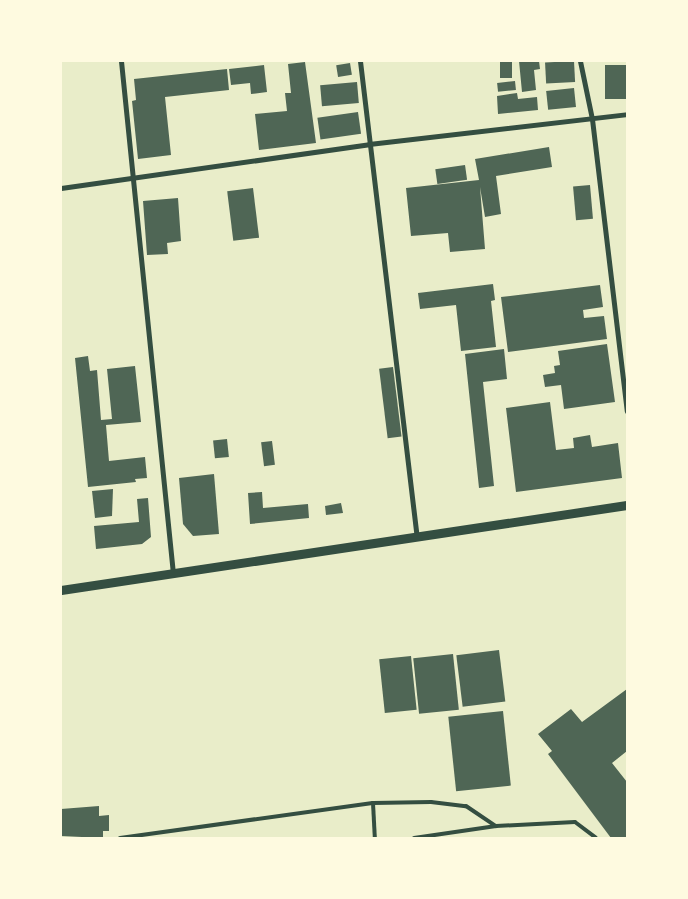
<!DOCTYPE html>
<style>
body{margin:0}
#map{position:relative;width:688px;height:899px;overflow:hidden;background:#e9edc9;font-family:Quicksand,sans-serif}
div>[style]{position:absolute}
.building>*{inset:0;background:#4f6655;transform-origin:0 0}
.service>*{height:4px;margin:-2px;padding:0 2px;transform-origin:2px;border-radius:2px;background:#344e41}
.minor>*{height:5px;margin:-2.5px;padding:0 2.5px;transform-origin:2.5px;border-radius:2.5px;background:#344e41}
.tertiary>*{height:9px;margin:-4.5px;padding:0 4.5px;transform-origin:4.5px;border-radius:4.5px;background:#344e41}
span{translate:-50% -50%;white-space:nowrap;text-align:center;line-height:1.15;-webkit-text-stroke:5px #fefae0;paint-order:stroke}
.frame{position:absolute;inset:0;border:62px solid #fefae0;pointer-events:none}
</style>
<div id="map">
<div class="building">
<i style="left:500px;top:61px;width:12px;height:17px"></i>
<i style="clip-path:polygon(519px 61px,539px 61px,540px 69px,534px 70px,536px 90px,522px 92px)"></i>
<i style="left:574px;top:61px;width:21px;height:29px;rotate:87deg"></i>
<i style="clip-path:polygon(305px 62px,316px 143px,259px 150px,255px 114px,287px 111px,285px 93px,291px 93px,288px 64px)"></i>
<i style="left:350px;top:63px;width:12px;height:14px;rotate:81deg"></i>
<i style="clip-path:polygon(264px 65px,267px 92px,251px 94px,250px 83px,231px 85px,229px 69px)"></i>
<i style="left:627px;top:65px;width:34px;height:22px;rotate:90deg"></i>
<i style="clip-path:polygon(227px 69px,229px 90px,165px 97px,171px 155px,138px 159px,132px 101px,136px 100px,134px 79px)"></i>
<i style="left:515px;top:81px;width:9px;height:18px;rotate:84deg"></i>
<i style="left:357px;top:82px;width:21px;height:37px;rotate:85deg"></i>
<i style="left:574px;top:88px;width:19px;height:28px;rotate:84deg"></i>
<i style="clip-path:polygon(517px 93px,518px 99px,537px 97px,538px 110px,498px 114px,497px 96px)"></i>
<i style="left:358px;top:112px;width:22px;height:41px;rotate:82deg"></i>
<i style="clip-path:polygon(549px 147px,552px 167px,496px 176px,501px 214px,485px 217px,480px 187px,485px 249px,450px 252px,448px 233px,411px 236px,406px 188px,479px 180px,475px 159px)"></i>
<i style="left:465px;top:165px;width:15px;height:30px;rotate:82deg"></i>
<i style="left:590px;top:185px;width:34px;height:17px;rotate:85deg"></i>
<i style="left:253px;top:188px;width:50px;height:26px;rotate:83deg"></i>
<i style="clip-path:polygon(178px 198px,181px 241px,167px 243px,168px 254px,147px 255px,143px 201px)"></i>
<i style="clip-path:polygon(493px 284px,495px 300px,491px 301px,496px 347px,461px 351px,456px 305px,420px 309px,418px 293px)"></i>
<i style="clip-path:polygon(600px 285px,603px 307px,583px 310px,584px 318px,604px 316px,607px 339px,508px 352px,501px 297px)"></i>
<i style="clip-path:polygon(607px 344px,615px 402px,564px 409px,561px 385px,545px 387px,543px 375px,555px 373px,554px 366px,560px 365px,558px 351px)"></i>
<i style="clip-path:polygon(504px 349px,507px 379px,483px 382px,494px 486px,479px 488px,465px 354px)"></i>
<i style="clip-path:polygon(88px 356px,90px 371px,97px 370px,101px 420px,112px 419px,107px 369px,135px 366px,141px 422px,106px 425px,109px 461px,145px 457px,147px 478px,135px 479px,136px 482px,88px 487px,75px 358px)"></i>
<i style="left:393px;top:367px;width:70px;height:14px;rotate:83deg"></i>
<i style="clip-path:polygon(550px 402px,556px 450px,574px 448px,573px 438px,590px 435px,592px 447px,618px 443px,622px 478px,516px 492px,506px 408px)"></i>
<i style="left:227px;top:439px;width:18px;height:14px;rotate:84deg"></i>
<i style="left:272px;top:441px;width:24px;height:11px;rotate:83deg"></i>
<i style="clip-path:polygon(214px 474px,219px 534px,193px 536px,183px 524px,179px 478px)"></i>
<i style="clip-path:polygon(113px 489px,112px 516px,95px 518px,92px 491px)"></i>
<i style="clip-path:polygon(262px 492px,263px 508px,308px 504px,309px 518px,250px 524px,248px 493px)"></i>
<i style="clip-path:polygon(148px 498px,151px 537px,142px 544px,96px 549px,94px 526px,139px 522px,137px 499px)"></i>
<i style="clip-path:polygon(341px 503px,343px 513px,326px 515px,325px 506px)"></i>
<i style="left:499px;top:650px;width:52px;height:43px;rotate:83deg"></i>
<i style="left:453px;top:654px;width:56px;height:40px;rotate:84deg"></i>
<i style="left:411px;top:656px;width:54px;height:32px;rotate:84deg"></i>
<i style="clip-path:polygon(627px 689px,627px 751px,612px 763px,627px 782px,627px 838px,611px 838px,548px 754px,552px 751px,538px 734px,571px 709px,582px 722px)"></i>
<i style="left:503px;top:711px;width:75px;height:55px;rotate:84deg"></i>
<i style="clip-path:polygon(99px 806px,99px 816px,109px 815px,109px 831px,103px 831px,103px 838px,61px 836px,61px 809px)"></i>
</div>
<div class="service">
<i style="left:373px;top:803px;width:35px;rotate:87deg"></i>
<i style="left:120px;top:838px;width:255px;rotate:-7.9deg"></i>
<i style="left:373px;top:803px;width:58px;rotate:-1deg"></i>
<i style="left:431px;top:802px;width:35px;rotate:7deg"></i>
<i style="left:466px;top:806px;width:36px;rotate:34deg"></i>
<i style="left:496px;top:826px;width:79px;rotate:-2.9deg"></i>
<i style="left:575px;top:822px;width:26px;rotate:37deg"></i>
<i style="left:414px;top:838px;width:83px;rotate:-8.3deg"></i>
</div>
<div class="minor">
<i style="left:121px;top:61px;width:516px;rotate:84.21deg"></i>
<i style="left:360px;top:61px;width:479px;rotate:83.2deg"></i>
<i style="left:580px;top:61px;width:59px;rotate:78.3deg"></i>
<i style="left:592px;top:119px;width:294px;rotate:83.2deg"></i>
<i style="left:61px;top:188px;width:311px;rotate:-8.1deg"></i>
<i style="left:369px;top:144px;width:260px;rotate:-6.6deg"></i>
</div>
<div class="tertiary">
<i style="left:61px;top:590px;width:572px;rotate:-8.54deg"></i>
</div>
<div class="frame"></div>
</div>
